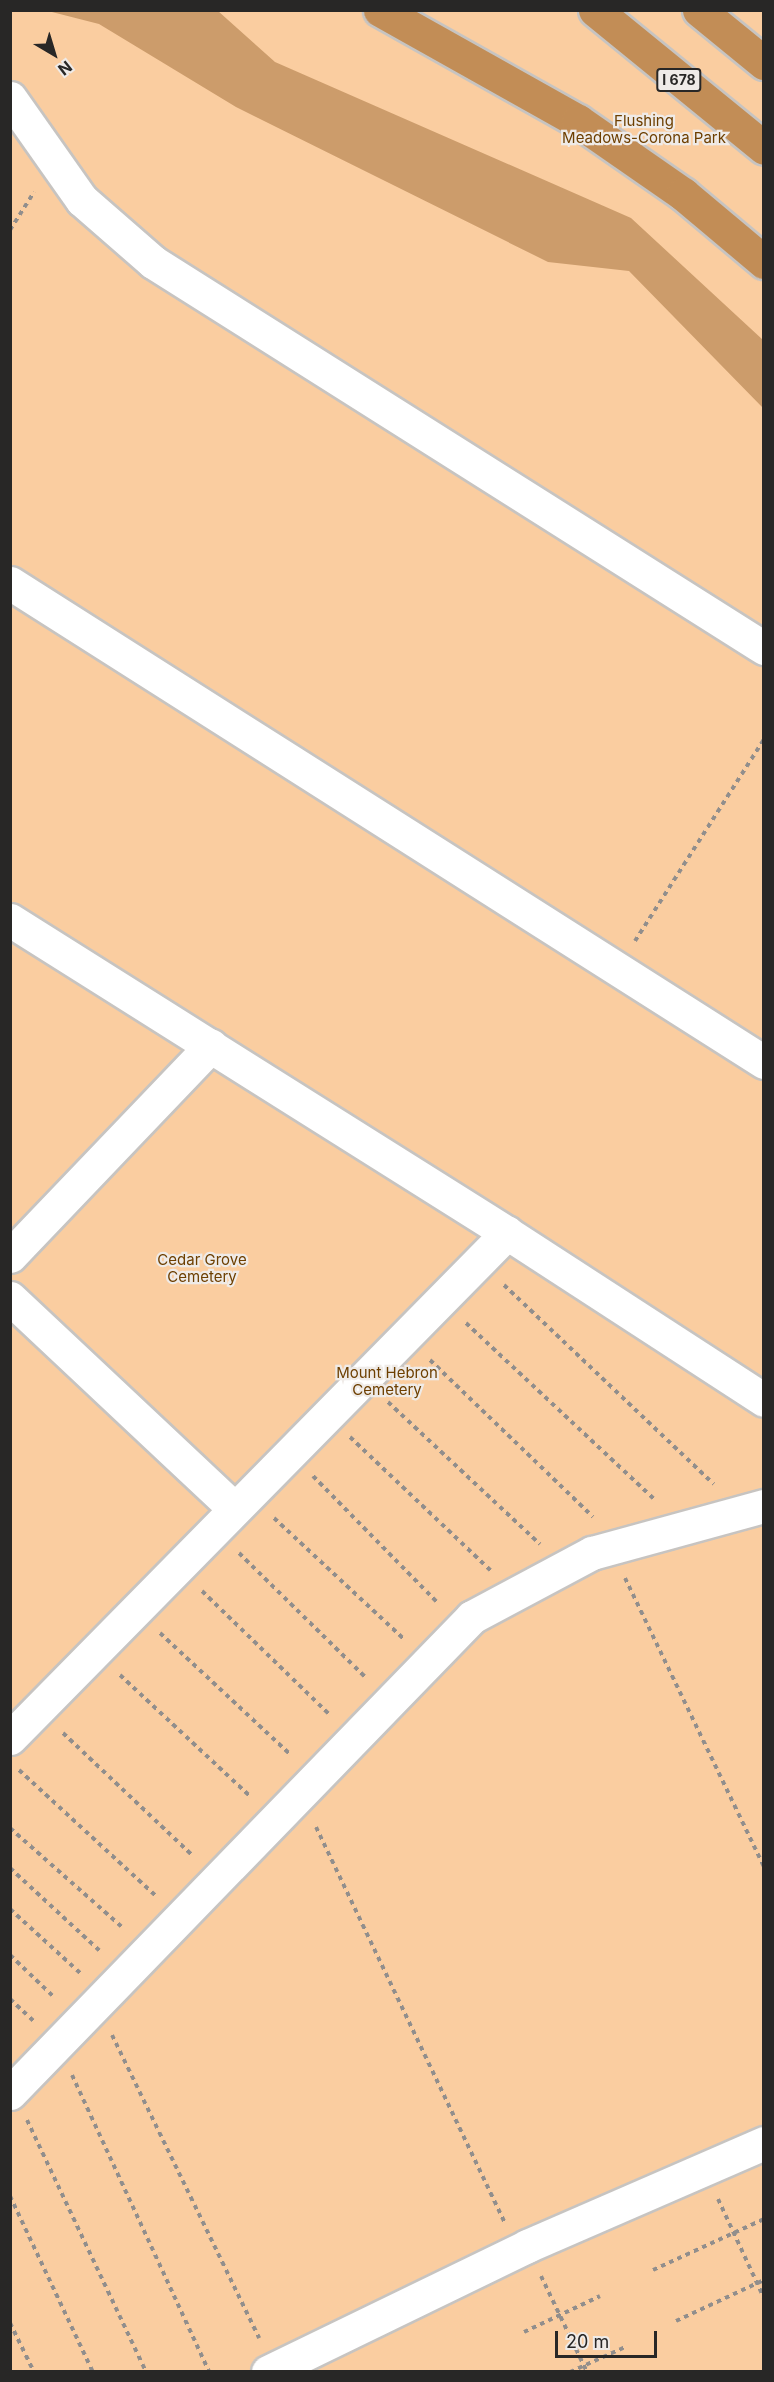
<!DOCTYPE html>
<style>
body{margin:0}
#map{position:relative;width:774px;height:2382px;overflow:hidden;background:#efebe8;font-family:Inter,sans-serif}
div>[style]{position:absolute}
.green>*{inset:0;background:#facda0;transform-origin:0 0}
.forest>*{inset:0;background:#cc9c6b}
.path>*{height:4px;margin-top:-2px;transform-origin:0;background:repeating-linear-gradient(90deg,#918e8c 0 4.5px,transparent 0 9px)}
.roads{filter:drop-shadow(2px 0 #c7c4c1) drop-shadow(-2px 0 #c7c4c1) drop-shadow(0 2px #c7c4c1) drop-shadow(0 -2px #c7c4c1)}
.minor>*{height:33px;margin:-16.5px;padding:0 16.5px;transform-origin:16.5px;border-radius:16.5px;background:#fff}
.highway>*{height:33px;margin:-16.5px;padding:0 16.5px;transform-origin:16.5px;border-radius:16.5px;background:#c28d56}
span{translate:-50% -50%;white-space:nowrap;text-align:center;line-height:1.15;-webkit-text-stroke:4.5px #efebe8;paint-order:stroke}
.shield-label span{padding:2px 4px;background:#efebe8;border:2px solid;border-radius:4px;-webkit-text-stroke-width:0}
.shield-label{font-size:14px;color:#282726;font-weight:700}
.park-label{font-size:15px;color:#6d3f00}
.frame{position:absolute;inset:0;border:12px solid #282726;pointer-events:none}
.north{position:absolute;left:24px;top:24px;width:60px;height:60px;-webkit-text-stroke:4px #efebe8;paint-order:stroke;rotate:142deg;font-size:16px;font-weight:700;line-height:24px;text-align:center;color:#282726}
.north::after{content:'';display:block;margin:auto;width:21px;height:27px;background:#282726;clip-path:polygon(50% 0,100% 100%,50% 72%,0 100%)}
.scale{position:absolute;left:555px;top:2331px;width:102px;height:27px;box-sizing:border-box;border:3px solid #282726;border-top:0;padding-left:8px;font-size:18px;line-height:21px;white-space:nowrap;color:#282726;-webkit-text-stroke:4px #efebe8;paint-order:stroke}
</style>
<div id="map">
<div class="green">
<i style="left:11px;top:11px;width:752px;height:2361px"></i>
</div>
<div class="forest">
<i style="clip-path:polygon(48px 11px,218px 11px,275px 62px,631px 218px,763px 340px,763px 408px,629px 271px,548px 262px,236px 107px,99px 24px)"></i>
</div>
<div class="path">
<i style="left:10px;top:230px;width:45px;rotate:-57.7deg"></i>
<i style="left:635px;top:941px;width:240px;rotate:-57.4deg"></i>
<i style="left:504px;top:1285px;width:289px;rotate:43.5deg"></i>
<i style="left:466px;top:1323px;width:259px;rotate:43.1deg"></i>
<i style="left:430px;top:1360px;width:226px;rotate:43.9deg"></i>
<i style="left:388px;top:1402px;width:208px;rotate:43.1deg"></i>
<i style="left:350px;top:1437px;width:195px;rotate:43.5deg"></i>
<i style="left:313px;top:1476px;width:178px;rotate:45.5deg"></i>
<i style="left:274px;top:1518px;width:179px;rotate:43deg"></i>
<i style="left:239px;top:1553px;width:178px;rotate:44.5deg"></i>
<i style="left:625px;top:1578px;width:321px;rotate:64.3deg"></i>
<i style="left:202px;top:1591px;width:178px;rotate:44.1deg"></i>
<i style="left:160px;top:1633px;width:179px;rotate:43deg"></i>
<i style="left:120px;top:1675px;width:179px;rotate:43deg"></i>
<i style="left:63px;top:1733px;width:179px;rotate:43.4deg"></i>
<i style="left:19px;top:1770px;width:185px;rotate:42.6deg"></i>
<i style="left:316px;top:1827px;width:437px;rotate:64.5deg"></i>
<i style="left:10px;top:1828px;width:151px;rotate:41.5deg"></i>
<i style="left:10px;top:1868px;width:122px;rotate:42.7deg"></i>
<i style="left:10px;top:1909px;width:95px;rotate:42.4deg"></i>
<i style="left:10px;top:1955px;width:62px;rotate:43.7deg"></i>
<i style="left:10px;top:1999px;width:33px;rotate:43deg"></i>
<i style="left:112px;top:2035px;width:337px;rotate:64.1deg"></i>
<i style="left:72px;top:2075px;width:327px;rotate:65.2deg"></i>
<i style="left:27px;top:2120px;width:279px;rotate:64.7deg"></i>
<i style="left:10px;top:2196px;width:195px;rotate:64.8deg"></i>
<i style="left:718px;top:2199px;width:109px;rotate:65.1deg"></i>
<i style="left:653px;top:2270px;width:122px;rotate:-24.7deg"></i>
<i style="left:541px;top:2276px;width:106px;rotate:64.4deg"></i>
<i style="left:676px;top:2321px;width:97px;rotate:-25deg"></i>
<i style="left:10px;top:2323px;width:55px;rotate:63.9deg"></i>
<i style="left:524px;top:2332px;width:84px;rotate:-25.3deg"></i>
<i style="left:570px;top:2372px;width:60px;rotate:-24.4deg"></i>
</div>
<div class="roads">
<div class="minor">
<i style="left:10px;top:98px;width:125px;rotate:54.8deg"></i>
<i style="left:82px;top:200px;width:94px;rotate:41.1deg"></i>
<i style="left:153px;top:262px;width:723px;rotate:32.28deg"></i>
<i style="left:10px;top:583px;width:893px;rotate:32.43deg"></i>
<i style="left:10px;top:920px;width:587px;rotate:32.2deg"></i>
<i style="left:507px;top:1233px;width:306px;rotate:33deg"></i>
<i style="left:10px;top:1256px;width:291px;rotate:-46.3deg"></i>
<i style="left:10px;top:1298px;width:308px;rotate:43.2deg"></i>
<i style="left:10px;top:1738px;width:709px;rotate:-45.46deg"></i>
<i style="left:10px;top:2093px;width:663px;rotate:-45.86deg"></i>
<i style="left:472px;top:1617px;width:136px;rotate:-28.1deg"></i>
<i style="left:592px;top:1553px;width:178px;rotate:-15.3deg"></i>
<i style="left:268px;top:2372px;width:288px;rotate:-25.9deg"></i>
<i style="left:527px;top:2246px;width:258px;rotate:-23.5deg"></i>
</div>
<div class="highway">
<i style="left:380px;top:10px;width:227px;rotate:29.3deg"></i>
<i style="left:578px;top:121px;width:128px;rotate:34.8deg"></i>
<i style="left:683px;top:194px;width:106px;rotate:40deg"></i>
<i style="left:595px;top:10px;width:218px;rotate:39.2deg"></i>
<i style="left:699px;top:10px;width:84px;rotate:39.2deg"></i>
</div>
</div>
<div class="shield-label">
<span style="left:679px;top:80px">I 678</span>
</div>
<div class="park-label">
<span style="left:644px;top:129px">Flushing<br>Meadows-Corona Park</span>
<span style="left:202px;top:1268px">Cedar Grove<br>Cemetery</span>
<span style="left:387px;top:1381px">Mount Hebron<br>Cemetery</span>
</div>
<div class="frame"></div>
<div class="north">N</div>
<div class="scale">20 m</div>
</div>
